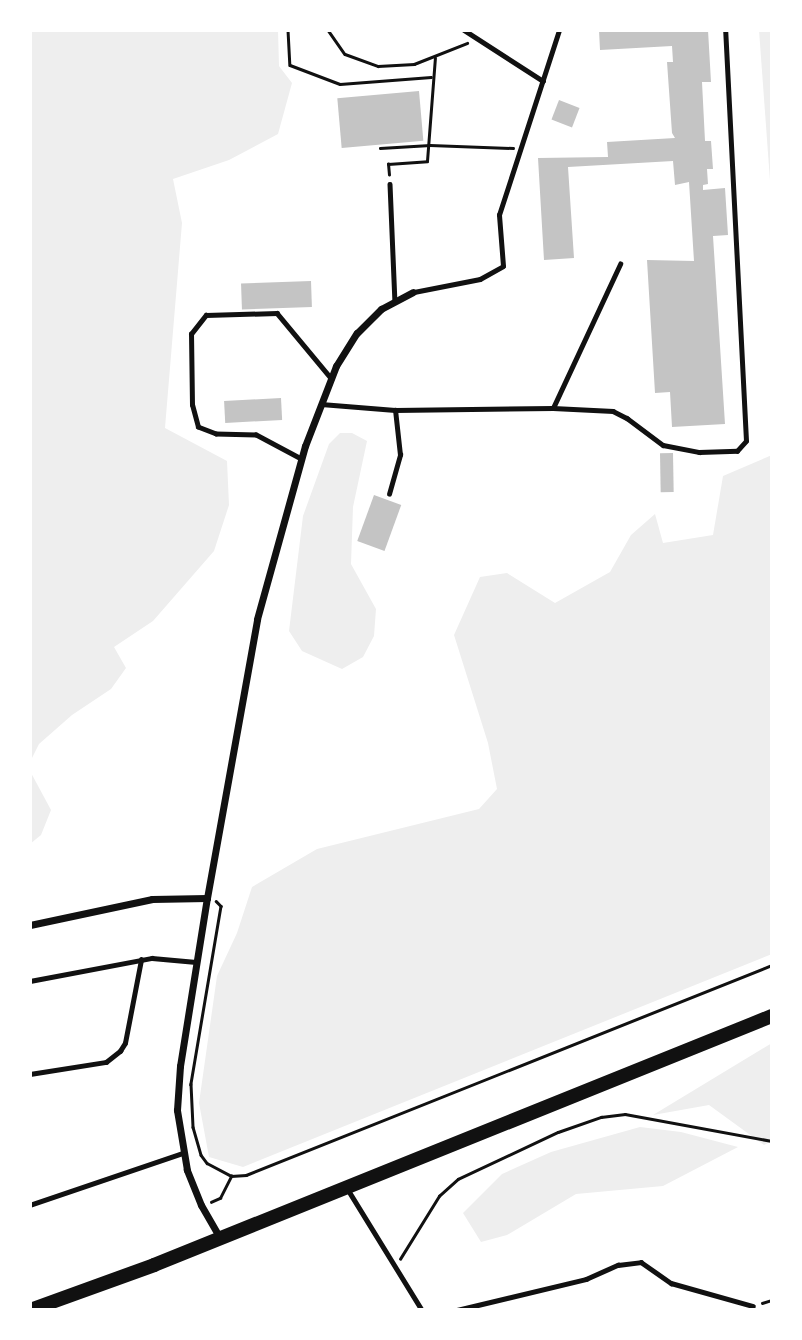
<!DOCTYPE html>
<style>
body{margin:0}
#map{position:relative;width:802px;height:1340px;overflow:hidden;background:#fff;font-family:Signika,sans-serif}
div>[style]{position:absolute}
.green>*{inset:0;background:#eee}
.building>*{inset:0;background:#c4c4c4;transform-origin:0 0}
.path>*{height:2.5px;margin:-1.25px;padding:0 1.25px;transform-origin:1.25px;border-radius:1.25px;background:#111}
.service>*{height:4.5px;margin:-2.25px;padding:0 2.25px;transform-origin:2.25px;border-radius:2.25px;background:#111}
.minor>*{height:7px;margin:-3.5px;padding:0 3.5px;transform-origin:3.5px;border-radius:3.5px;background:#111}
.trunk>*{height:14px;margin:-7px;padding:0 7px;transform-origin:7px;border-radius:7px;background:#111}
span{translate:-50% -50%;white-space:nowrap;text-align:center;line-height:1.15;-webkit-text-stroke:7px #fff;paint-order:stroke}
.frame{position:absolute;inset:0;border:32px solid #fff;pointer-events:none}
</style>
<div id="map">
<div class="green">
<i style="clip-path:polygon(30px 30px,278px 30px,279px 66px,292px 83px,278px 134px,229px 160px,173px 179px,182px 223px,165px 428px,227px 461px,229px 505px,214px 551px,153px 621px,114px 647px,126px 668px,111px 689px,72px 715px,39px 744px,30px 762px)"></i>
<i style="clip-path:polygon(759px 30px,772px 30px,772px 208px)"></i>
<i style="clip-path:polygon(340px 433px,352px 433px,367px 441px,353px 507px,351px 564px,376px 609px,374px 636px,363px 657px,342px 669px,302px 651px,289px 631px,303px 516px,329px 444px)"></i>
<i style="clip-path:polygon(772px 455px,772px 954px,243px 1167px,209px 1157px,199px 1103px,217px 976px,237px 933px,252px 887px,317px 849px,479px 809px,497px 789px,488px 743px,454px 635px,480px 577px,507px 573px,555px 603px,610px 572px,631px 535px,655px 514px,663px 543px,713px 535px,723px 476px)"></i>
<i style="clip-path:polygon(30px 771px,51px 810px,41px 835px,30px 844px)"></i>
<i style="clip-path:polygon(772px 1043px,772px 1141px,764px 1145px,709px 1105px,653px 1115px)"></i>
<i style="clip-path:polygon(640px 1127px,681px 1132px,738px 1147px,663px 1186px,576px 1194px,507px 1235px,481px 1242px,463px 1213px,502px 1174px,551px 1152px)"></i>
</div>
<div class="building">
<i style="clip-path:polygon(599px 30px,708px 30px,711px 82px,702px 82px,705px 141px,711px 141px,713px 169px,707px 169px,708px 184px,703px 185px,703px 190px,725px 188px,728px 235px,713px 236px,725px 424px,672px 427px,670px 392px,655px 393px,647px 260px,694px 261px,689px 182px,675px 185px,673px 161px,568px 167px,574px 258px,544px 260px,538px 158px,608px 157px,607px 142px,675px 138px,672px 133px,667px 62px,673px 62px,672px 46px,600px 50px)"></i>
<i style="left:419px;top:91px;width:50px;height:82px;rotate:85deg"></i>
<i style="left:559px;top:100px;width:22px;height:21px;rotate:21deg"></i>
<i style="left:311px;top:281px;width:26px;height:70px;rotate:88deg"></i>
<i style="left:281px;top:398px;width:22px;height:57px;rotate:87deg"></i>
<i style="left:673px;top:453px;width:39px;height:13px;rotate:89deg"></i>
<i style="left:374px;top:495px;width:29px;height:49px;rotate:20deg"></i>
</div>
<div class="path">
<i style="left:288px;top:30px;width:35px;rotate:87deg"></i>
<i style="left:290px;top:65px;width:53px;rotate:20.8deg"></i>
<i style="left:340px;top:84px;width:91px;rotate:-4.4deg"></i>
<i style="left:328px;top:30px;width:29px;rotate:55deg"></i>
<i style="left:345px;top:54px;width:35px;rotate:20deg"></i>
<i style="left:378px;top:66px;width:36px;rotate:-3deg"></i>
<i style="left:414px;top:64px;width:57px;rotate:-21.6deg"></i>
<i style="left:380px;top:148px;width:50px;rotate:-3.4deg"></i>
<i style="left:430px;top:145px;width:83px;rotate:2.1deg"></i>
<i style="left:389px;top:175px;width:11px;rotate:-95deg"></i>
<i style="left:388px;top:164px;width:39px;rotate:-4deg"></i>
<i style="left:427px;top:161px;width:103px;rotate:-85.6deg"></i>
<i style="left:216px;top:901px;width:7px;rotate:45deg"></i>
<i style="left:221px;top:906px;width:181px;rotate:99.6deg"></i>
<i style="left:191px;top:1084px;width:43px;rotate:87.3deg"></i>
<i style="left:193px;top:1127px;width:29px;rotate:74deg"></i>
<i style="left:201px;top:1155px;width:10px;rotate:53deg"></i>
<i style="left:207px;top:1163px;width:27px;rotate:28deg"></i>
<i style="left:231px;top:1176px;width:15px;rotate:-4deg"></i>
<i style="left:246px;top:1175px;width:566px;rotate:-21.76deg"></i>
<i style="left:211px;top:1202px;width:10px;rotate:-24deg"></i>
<i style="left:220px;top:1198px;width:25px;rotate:-63deg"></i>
<i style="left:400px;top:1259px;width:74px;rotate:-58.2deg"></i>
<i style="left:439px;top:1196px;width:25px;rotate:-42deg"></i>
<i style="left:458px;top:1179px;width:110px;rotate:-25.2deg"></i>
<i style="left:558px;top:1132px;width:46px;rotate:-19.2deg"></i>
<i style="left:601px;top:1117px;width:24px;rotate:-7deg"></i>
<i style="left:625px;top:1114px;width:149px;rotate:10.4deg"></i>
<i style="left:762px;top:1303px;width:10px;rotate:-17deg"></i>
</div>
<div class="service">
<i style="left:464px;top:30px;width:94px;rotate:32.8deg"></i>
<i style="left:390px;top:184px;width:117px;rotate:87.6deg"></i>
<i style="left:414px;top:292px;width:67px;rotate:-11.1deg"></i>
<i style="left:480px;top:279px;width:26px;rotate:-29deg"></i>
<i style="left:503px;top:266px;width:51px;rotate:-94.5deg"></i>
<i style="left:499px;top:215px;width:194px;rotate:-72deg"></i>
<i style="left:321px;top:404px;width:74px;rotate:4.6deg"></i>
<i style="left:395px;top:410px;width:158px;rotate:-0.7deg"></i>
<i style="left:553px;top:408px;width:159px;rotate:-65deg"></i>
<i style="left:553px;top:408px;width:60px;rotate:2.9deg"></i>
<i style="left:613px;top:411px;width:16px;rotate:27deg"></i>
<i style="left:627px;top:418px;width:45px;rotate:36.9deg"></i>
<i style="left:663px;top:445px;width:37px;rotate:11deg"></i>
<i style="left:699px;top:452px;width:38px;rotate:-2deg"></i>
<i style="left:737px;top:451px;width:13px;rotate:-48deg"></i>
<i style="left:746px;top:441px;width:412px;rotate:-92.9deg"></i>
<i style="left:301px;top:459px;width:51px;rotate:-151.9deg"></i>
<i style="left:256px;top:435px;width:40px;rotate:-178.6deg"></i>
<i style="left:216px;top:434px;width:19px;rotate:-159deg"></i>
<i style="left:198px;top:427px;width:23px;rotate:-105deg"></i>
<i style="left:192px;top:405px;width:71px;rotate:-90.8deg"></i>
<i style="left:191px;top:334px;width:24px;rotate:-52deg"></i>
<i style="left:206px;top:315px;width:71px;rotate:-1.6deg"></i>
<i style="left:277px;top:313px;width:85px;rotate:50.3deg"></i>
<i style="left:389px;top:494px;width:41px;rotate:-74.2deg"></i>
<i style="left:400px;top:455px;width:45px;rotate:-96.3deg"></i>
<i style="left:30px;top:981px;width:124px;rotate:-10.7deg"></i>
<i style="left:152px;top:958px;width:44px;rotate:5.2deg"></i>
<i style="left:30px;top:1074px;width:77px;rotate:-9deg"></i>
<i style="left:106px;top:1062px;width:18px;rotate:-38deg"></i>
<i style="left:120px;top:1051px;width:9px;rotate:-58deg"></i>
<i style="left:125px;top:1043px;width:85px;rotate:-79.1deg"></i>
<i style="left:347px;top:1188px;width:143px;rotate:58.4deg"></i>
<i style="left:30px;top:1205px;width:162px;rotate:-18.8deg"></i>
<i style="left:457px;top:1310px;width:133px;rotate:-13.5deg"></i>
<i style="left:586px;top:1279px;width:35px;rotate:-24deg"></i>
<i style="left:618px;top:1265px;width:23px;rotate:-7deg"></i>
<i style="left:641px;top:1262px;width:37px;rotate:35deg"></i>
<i style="left:671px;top:1283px;width:85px;rotate:15.7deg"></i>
</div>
<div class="minor">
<i style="left:30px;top:925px;width:125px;rotate:-12deg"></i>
<i style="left:152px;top:899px;width:55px;rotate:-1deg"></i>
<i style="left:220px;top:1238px;width:38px;rotate:-120deg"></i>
<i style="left:201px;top:1205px;width:38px;rotate:-112deg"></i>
<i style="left:187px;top:1170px;width:61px;rotate:-99.5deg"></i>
<i style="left:177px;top:1110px;width:44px;rotate:-86.1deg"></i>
<i style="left:180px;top:1066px;width:170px;rotate:-80.9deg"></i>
<i style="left:207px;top:898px;width:283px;rotate:-79.8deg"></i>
<i style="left:257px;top:619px;width:180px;rotate:-74.5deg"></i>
<i style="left:305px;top:446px;width:86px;rotate:-68.8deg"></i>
<i style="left:336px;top:366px;width:39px;rotate:-58deg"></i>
<i style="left:357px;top:333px;width:34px;rotate:-45deg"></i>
<i style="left:381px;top:309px;width:36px;rotate:-28deg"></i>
</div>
<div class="trunk">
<i style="left:30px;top:1310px;width:132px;rotate:-19.9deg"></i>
<i style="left:154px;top:1265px;width:666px;rotate:-21.95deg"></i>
</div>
<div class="frame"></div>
</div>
